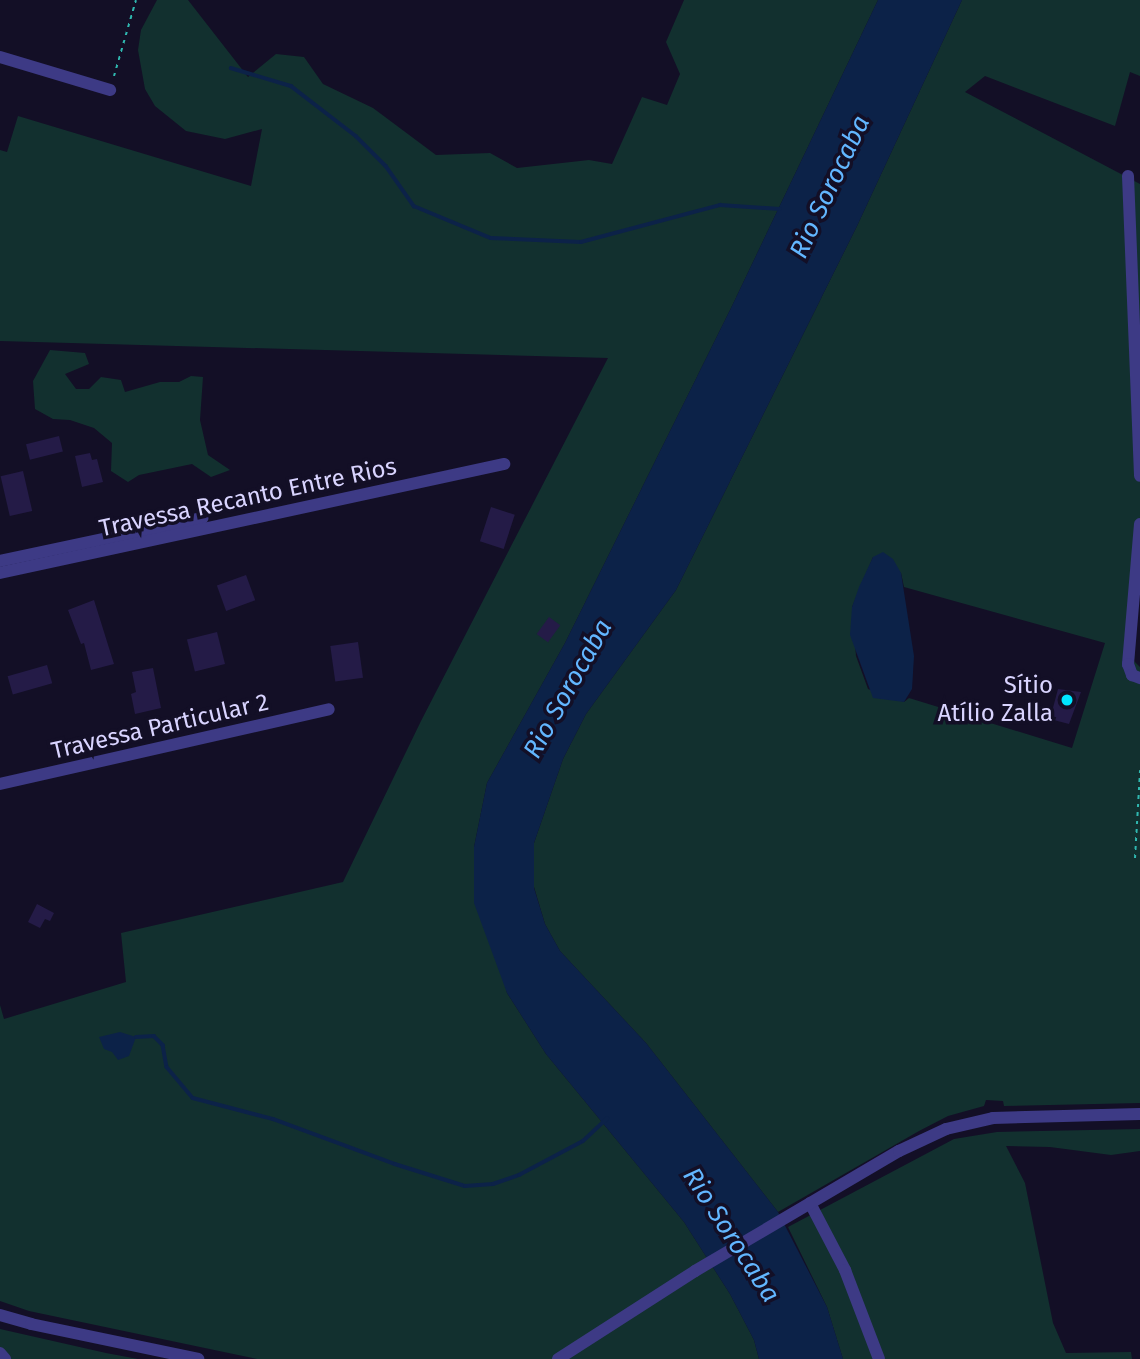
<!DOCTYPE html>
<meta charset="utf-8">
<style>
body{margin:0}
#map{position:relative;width:1140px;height:1359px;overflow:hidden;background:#130f26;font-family:"Fira Sans",sans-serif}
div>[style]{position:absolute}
.green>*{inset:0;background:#12302f}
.water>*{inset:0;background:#0c2248}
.stream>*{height:3.5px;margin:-1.75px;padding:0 1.75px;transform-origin:1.75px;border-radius:1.75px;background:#0c2248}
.building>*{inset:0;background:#241b47;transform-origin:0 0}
.path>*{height:2px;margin-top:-1px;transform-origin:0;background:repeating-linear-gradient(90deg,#2fb8b0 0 3.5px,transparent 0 8.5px)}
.minor>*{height:12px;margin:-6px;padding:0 6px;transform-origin:6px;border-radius:6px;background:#3d3a85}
.dots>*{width:19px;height:19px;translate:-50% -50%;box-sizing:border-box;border:4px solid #130f26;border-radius:50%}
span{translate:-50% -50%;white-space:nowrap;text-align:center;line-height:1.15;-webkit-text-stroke:7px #130f26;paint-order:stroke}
.street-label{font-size:24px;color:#d9d4ff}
.poi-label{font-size:24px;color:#d9d4ff}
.right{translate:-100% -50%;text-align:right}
.water-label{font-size:26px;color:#62b6ff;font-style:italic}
</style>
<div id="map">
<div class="green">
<i style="clip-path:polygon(157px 0,188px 0,248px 77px,276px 54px,304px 57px,323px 84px,373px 108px,436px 155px,490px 153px,517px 168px,589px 160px,612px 164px,642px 97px,667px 105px,680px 74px,666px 42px,684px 0,878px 0,732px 306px,565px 643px,487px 783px,474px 847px,507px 993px,546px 1054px,684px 1222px,730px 1294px,754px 1340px,759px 1359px,257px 1359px,29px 1311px,0 1301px,0 1005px,4px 1019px,126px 982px,121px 933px,343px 882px,421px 721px,608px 358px,0 341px,0 150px,7px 152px,18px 116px,251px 186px,262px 129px,225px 139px,186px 131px,155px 106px,145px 89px,138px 50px,141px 30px)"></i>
<i style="clip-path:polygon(evenodd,962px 0,1140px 0,1140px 76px,1130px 72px,1115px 126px,985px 76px,965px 92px,1140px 184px,1140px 579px,1134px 661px,1140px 667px,1140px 1103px,1004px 1106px,1003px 1101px,986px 1100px,984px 1106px,948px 1116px,919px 1131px,778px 1212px,646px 1043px,560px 951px,545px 924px,534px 887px,534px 843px,563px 759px,586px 714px,676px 590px,857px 226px,962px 0,873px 557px,901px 573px,904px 587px,1105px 643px,1072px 748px,909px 698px,904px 702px,868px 689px,856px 656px,852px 607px,873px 557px)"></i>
<i style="clip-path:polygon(50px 350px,85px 353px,89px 364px,65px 374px,76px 389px,89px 389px,101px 377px,121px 380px,125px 392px,160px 382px,179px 382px,191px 376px,203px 377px,200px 420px,208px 455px,230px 470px,211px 477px,192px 464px,139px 475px,128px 482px,111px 471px,112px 443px,94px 428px,70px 420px,53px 419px,35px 409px,33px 381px)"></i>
<i style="clip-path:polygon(1140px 1129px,1140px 1151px,1111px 1155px,1050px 1147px,1006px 1146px,1025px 1183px,1053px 1323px,1066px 1353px,1131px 1352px,1132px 1359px,843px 1359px,827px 1307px,788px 1227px,954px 1139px,997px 1132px)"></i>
<i style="clip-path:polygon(0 1329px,106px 1353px,138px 1359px,0 1359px)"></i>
</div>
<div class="water">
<i style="clip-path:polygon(878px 0,962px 0,857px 226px,676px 590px,586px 714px,563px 759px,534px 843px,534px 888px,545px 924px,560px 951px,646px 1043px,778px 1212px,827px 1307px,843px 1359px,759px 1359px,754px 1340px,730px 1294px,684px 1222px,546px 1054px,507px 993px,474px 903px,474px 847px,487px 783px,565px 643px,732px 306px)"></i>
<i style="clip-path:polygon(883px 552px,893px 559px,901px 573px,914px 656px,912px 689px,904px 702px,873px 698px,850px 635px,852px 607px,859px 587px,873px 557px)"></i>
<i style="clip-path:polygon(120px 1032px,136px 1037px,129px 1056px,118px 1060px,112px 1052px,104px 1049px,99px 1037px)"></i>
</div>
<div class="stream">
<i style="left:231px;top:68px;width:63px;rotate:16.7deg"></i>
<i style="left:291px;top:86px;width:82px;rotate:37.6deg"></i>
<i style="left:356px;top:136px;width:42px;rotate:45deg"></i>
<i style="left:386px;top:166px;width:49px;rotate:55deg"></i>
<i style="left:414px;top:206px;width:83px;rotate:22.6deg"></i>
<i style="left:491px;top:238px;width:90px;rotate:2.5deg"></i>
<i style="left:581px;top:242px;width:144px;rotate:-14.9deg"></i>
<i style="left:720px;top:205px;width:60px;rotate:3.8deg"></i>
<i style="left:136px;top:1037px;width:18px;rotate:-3deg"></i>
<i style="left:154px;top:1036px;width:13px;rotate:45deg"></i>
<i style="left:163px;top:1045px;width:22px;rotate:80deg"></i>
<i style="left:167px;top:1067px;width:40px;rotate:50deg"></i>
<i style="left:193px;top:1098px;width:83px;rotate:14.7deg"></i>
<i style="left:273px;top:1119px;width:130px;rotate:20.2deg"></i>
<i style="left:395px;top:1164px;width:73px;rotate:17.4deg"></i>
<i style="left:465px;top:1186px;width:28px;rotate:-4deg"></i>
<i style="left:493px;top:1184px;width:28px;rotate:-19deg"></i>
<i style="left:519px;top:1175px;width:72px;rotate:-28deg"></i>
<i style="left:583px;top:1141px;width:33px;rotate:-43deg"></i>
</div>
<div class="building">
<i style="left:59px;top:436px;width:16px;height:34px;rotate:76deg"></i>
<i style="clip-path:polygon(90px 453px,92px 460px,97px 459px,103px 482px,82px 487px,75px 456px)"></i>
<i style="left:23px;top:471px;width:41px;height:23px;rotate:77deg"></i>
<i style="left:491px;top:507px;width:25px;height:36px;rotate:18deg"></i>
<i style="left:246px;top:575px;width:27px;height:31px;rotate:70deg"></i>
<i style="clip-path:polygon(94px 600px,114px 664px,91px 670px,84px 643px,81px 644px,68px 610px)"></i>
<i style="left:549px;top:617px;width:14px;height:21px;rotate:36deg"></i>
<i style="left:217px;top:632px;width:33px;height:31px;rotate:76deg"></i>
<i style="left:358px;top:642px;width:36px;height:28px;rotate:82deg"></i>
<i style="left:47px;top:665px;width:19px;height:41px;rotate:74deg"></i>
<i style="clip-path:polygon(153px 668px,161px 708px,135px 714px,131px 694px,136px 692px,132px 672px)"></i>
<i style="clip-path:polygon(1058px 689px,1081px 692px,1069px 724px,1050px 719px)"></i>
<i style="clip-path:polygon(37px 904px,54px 913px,50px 921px,45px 919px,40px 928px,28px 922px)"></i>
</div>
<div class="path">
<i style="left:114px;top:76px;width:79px;rotate:-73.9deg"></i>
<i style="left:1135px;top:858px;width:88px;rotate:-86.7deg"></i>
</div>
<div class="minor">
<i style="left:0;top:57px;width:115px;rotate:16.7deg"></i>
<i style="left:1128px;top:176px;width:300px;rotate:87.7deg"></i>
<i style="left:1140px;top:524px;width:141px;rotate:94.9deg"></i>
<i style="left:1128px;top:664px;width:12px;rotate:70deg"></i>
<i style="left:1132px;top:675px;width:9px;rotate:21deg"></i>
<i style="left:0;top:561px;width:207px;rotate:-12deg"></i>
<i style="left:0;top:573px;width:516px;rotate:-12.2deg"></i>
<i style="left:0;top:784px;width:337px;rotate:-12.8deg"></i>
<i style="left:810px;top:1203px;width:76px;rotate:62.4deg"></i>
<i style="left:845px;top:1270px;width:95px;rotate:69.1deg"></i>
<i style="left:0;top:1315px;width:32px;rotate:16deg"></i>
<i style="left:31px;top:1324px;width:171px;rotate:11.8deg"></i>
<i style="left:0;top:1353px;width:8px;rotate:50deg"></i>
<i style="left:558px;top:1359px;width:163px;rotate:-32.7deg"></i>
<i style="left:695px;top:1271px;width:237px;rotate:-30.5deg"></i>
<i style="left:899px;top:1151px;width:52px;rotate:-25.1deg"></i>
<i style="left:946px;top:1129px;width:48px;rotate:-13.2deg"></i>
<i style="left:993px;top:1118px;width:147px;rotate:-1.6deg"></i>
</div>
<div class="dots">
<i style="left:1067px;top:700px;background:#00e5ff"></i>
</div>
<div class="street-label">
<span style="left:248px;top:498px;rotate:-12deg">Travessa Recanto Entre Rios</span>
<span style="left:160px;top:727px;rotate:-13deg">Travessa Particular 2</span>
</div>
<div class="poi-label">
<span class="right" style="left:1053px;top:700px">Sítio<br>Atílio Zalla</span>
</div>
<div class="water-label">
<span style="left:830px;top:187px;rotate:-65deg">Rio Sorocaba</span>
<span style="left:568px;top:689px;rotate:-61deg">Rio Sorocaba</span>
<span style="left:731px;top:1235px;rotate:57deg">Rio Sorocaba</span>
</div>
</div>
